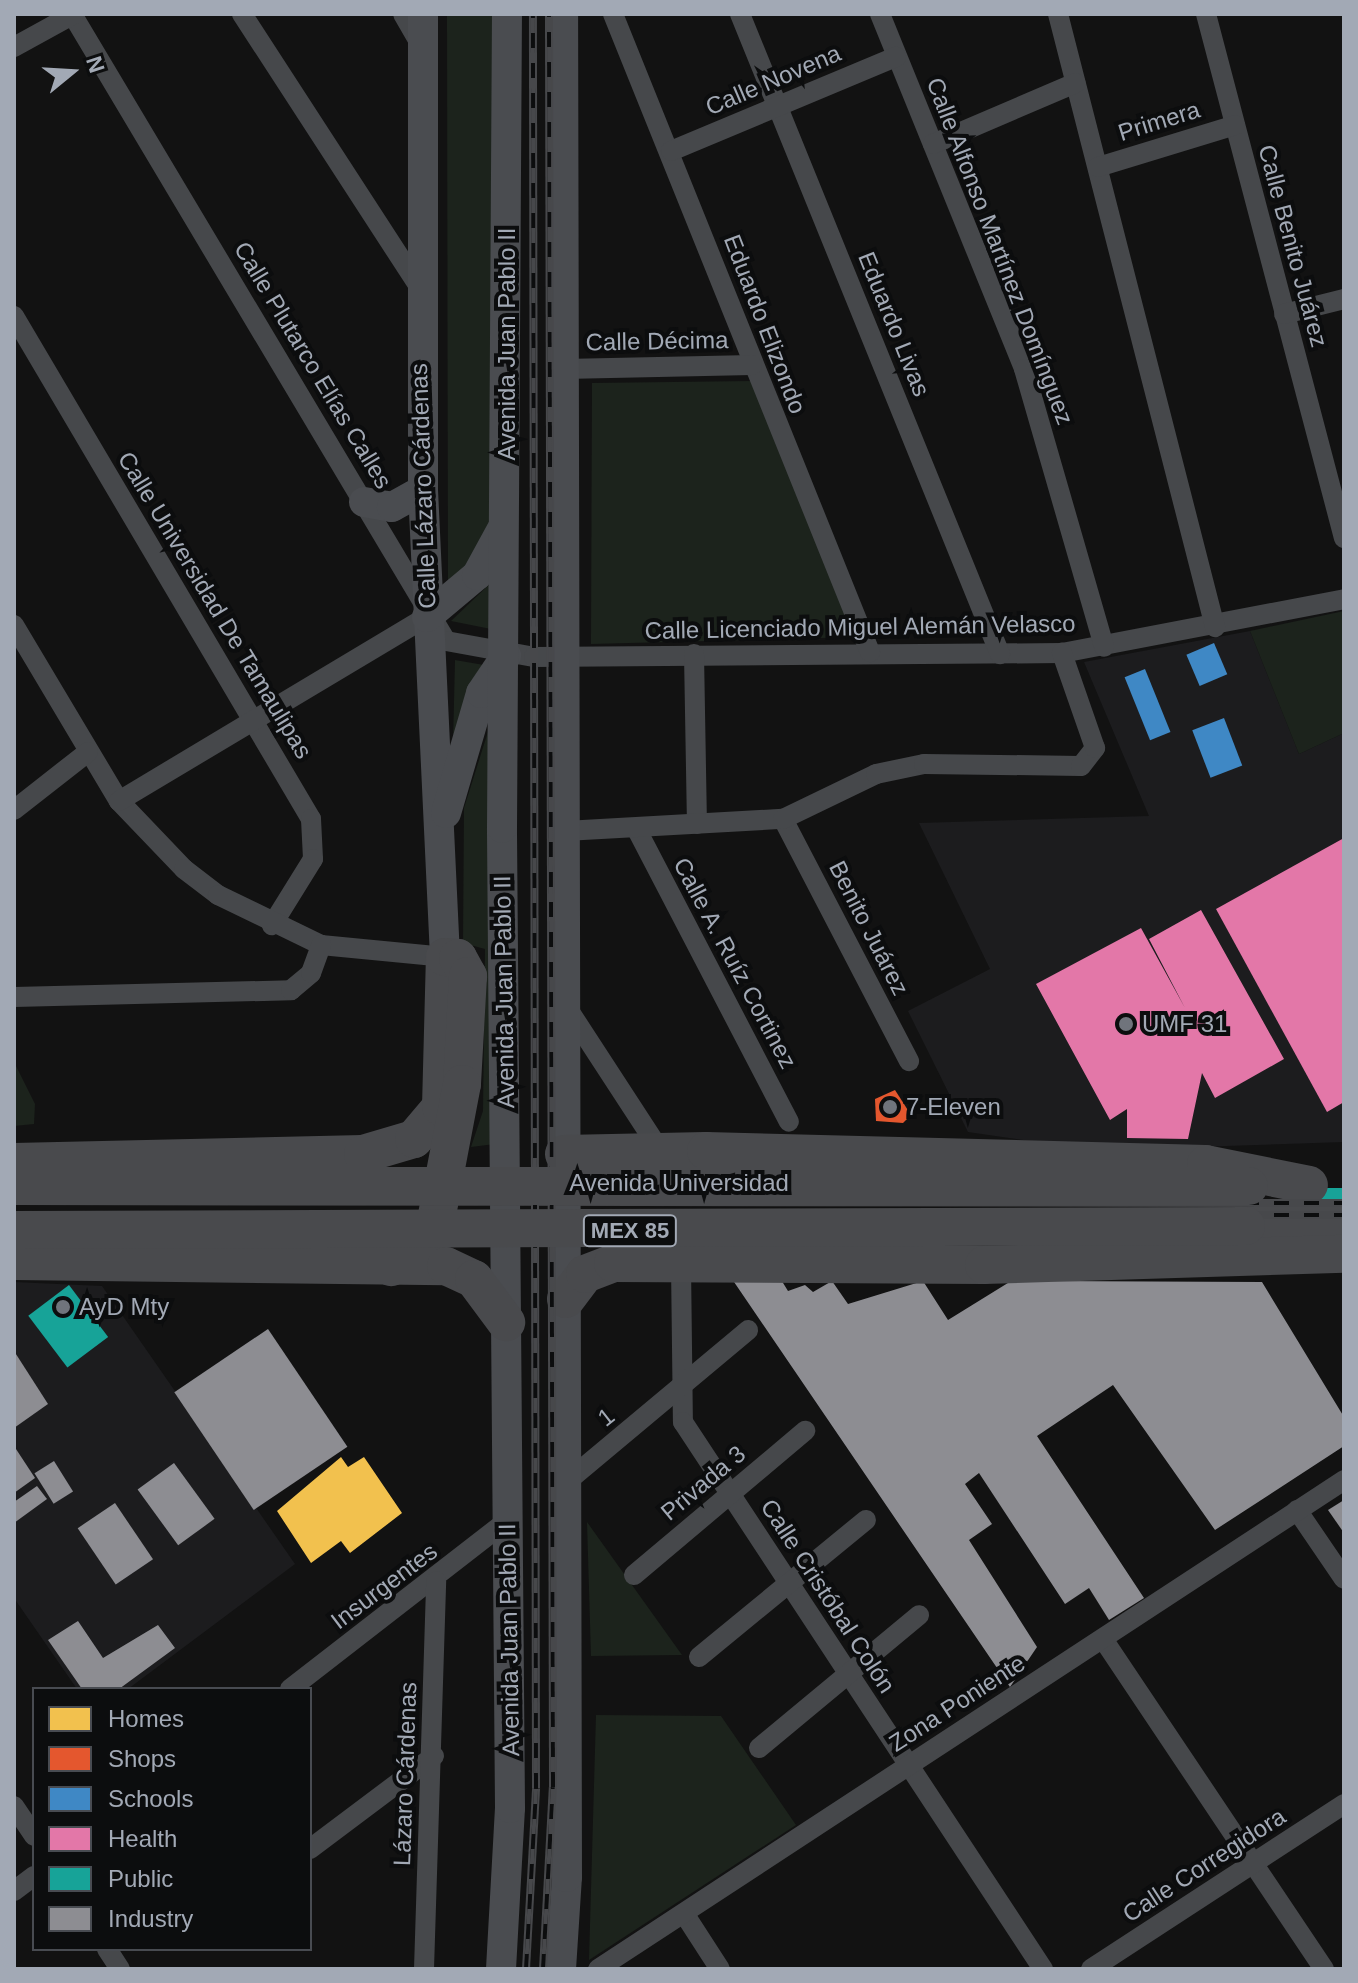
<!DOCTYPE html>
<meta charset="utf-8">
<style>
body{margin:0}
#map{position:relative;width:1358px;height:1983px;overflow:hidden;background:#121212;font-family:Helvetica,sans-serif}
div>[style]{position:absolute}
.built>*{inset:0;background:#1c1c1e}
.green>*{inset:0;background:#1c231c}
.homes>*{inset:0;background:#f2c14e}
.shops>*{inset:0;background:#e4572e}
.schools>*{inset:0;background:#3f88c5;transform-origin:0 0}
.health>*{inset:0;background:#e377a8}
.public>*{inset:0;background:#17a398;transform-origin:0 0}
.industry>*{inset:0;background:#8d8d92;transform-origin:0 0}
.street>*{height:20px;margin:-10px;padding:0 10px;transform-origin:10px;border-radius:10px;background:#46484b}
.secondary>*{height:30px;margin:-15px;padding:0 15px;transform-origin:15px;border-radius:15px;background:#4a4c50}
.highway>*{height:38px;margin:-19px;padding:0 19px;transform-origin:19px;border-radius:19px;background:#494a4d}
.rail>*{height:8px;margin-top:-4px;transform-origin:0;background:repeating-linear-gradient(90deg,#0c0d0e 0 15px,#47484b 0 30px);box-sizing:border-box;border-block:2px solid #47484b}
.highway-bridge>*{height:38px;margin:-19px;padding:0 19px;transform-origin:19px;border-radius:19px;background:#494a4d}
.dots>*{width:22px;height:22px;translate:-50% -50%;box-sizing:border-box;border:4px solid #0c0d0e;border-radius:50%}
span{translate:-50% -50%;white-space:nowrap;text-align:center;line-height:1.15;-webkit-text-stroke:8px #0c0d0e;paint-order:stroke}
.shield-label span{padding:2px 6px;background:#0c0d0e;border:2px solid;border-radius:6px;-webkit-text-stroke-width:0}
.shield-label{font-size:22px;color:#a2a9b5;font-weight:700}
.street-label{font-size:24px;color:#a2a9b5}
.poi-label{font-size:24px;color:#a2a9b5}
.left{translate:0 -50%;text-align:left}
.frame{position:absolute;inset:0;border:16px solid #a2a9b5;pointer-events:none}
.legend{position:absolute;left:32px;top:1687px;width:280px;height:264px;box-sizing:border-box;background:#0c0d0e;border:2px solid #484b51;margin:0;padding:10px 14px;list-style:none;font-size:24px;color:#a2a9b5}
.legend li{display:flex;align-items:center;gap:16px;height:40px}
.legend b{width:40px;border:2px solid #484b51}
.north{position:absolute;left:32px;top:32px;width:80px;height:80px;-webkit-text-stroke:6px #0c0d0e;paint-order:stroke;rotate:72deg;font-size:22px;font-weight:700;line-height:32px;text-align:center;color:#a2a9b5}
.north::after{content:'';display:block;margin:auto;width:28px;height:36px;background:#a2a9b5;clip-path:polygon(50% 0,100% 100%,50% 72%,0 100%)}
</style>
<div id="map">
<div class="built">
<i style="clip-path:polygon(1250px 631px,1299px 754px,1344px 733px,1344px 1142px,1195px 1147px,1043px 1143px,968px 1132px,908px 1011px,990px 969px,919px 823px,1149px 816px,1084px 662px)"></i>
<i style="clip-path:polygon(14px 1282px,102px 1286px,295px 1564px,128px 1689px,77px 1689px,14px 1598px)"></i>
</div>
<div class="green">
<i style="clip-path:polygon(447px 14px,495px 14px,490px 556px,448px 592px)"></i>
<i style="clip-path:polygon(752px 381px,861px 637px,591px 644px,592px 383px)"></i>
<i style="clip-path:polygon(498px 576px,496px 630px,451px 621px)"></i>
<i style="clip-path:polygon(1344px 611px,1344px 733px,1299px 754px,1250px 631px)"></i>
<i style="clip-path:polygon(455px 660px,484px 665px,452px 786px)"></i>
<i style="clip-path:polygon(497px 703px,503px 1143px,471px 1147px,483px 1111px,485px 949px,463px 943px,464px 808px)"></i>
<i style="clip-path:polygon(14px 1062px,35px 1104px,34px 1124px,14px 1126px)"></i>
<i style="clip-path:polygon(587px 1522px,682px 1655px,591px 1656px)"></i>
<i style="clip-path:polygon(596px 1715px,721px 1716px,796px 1825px,589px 1960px)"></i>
</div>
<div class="homes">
<i style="clip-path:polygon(341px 1457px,348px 1467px,364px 1457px,402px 1513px,350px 1553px,341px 1541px,311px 1563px,277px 1511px)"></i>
</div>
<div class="shops">
<i style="clip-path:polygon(895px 1090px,911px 1115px,903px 1123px,876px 1121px,875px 1099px)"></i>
</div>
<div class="schools">
<i style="left:1214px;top:643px;width:34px;height:30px;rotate:67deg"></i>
<i style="left:1145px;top:669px;width:68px;height:22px;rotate:68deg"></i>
<i style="left:1224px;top:718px;width:51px;height:34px;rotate:69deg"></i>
</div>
<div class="health">
<i style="clip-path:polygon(1344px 838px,1344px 1102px,1327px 1112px,1216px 909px)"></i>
<i style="clip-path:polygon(1201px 910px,1284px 1059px,1215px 1098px,1202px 1073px,1188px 1139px,1127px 1138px,1127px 1109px,1110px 1120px,1036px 984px,1141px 928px,1185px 1008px,1149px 939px)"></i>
</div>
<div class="public">
<i style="left:1286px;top:1188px;width:58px;height:42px"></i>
<i style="left:69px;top:1285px;width:65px;height:51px;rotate:53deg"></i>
</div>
<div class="industry">
<i style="clip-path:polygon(1032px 1268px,1041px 1281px,1262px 1282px,1344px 1417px,1344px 1446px,1215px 1530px,1113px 1385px,1037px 1436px,1144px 1598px,1109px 1620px,1089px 1588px,1065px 1604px,979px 1473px,965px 1484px,992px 1524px,969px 1540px,1037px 1647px,1010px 1687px,732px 1279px,780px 1278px,788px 1291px,805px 1285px,813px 1292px,832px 1281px,848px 1304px,923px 1281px,948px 1320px)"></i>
<i style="left:268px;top:1329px;width:142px;height:113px;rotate:56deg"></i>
<i style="clip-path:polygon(14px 1351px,48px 1404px,14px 1428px)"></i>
<i style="clip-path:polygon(14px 1446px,35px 1478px,14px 1493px)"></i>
<i style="left:54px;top:1461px;width:36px;height:23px;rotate:58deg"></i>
<i style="left:174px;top:1463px;width:69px;height:45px;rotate:54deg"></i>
<i style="clip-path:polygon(37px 1486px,47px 1499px,14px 1523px,14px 1502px)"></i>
<i style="clip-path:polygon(1344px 1500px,1344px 1533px,1328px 1510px)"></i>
<i style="left:115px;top:1503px;width:68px;height:45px;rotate:56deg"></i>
<i style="clip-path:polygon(78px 1621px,103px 1658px,158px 1625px,175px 1648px,119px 1689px,82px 1689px,48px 1640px)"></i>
</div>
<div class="street">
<i style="left:72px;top:14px;width:730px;rotate:59.18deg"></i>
<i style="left:446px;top:641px;width:89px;rotate:10.3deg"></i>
<i style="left:534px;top:657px;width:528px;rotate:-0.43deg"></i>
<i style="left:1062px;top:653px;width:287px;rotate:-10.8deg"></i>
<i style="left:242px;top:14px;width:323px;rotate:57deg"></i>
<i style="left:403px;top:14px;width:36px;rotate:60deg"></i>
<i style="left:613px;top:14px;width:688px;rotate:68.06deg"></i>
<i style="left:740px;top:14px;width:691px;rotate:67.89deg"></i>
<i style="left:880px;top:14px;width:383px;rotate:67.9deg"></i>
<i style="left:1024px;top:369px;width:289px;rotate:73.9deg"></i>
<i style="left:1058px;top:14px;width:633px;rotate:75.63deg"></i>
<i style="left:1206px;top:14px;width:542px;rotate:75.25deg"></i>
<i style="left:14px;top:47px;width:68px;rotate:-28.8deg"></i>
<i style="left:933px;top:144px;width:155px;rotate:-23.2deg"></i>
<i style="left:671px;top:151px;width:244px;rotate:-22.7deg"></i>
<i style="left:1098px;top:167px;width:143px;rotate:-17deg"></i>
<i style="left:1284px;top:314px;width:62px;rotate:-14deg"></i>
<i style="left:14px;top:316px;width:584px;rotate:59.44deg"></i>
<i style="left:311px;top:819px;width:40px;rotate:87.1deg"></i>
<i style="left:313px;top:859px;width:78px;rotate:121.8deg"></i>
<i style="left:564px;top:369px;width:188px;rotate:-1.2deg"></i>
<i style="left:14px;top:625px;width:205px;rotate:59.2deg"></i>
<i style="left:119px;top:801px;width:94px;rotate:46.3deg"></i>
<i style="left:184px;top:869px;width:43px;rotate:37.4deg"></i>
<i style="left:218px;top:895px;width:114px;rotate:25.9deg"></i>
<i style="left:321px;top:945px;width:125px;rotate:5.5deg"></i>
<i style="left:694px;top:654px;width:170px;rotate:89deg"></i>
<i style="left:119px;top:801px;width:359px;rotate:-30.9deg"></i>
<i style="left:14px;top:810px;width:94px;rotate:-38.1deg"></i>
<i style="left:783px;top:819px;width:273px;rotate:62.5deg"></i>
<i style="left:636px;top:828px;width:331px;rotate:62.5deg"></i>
<i style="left:565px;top:831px;width:218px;rotate:-3.2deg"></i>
<i style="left:783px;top:819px;width:103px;rotate:-25.8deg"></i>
<i style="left:876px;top:774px;width:49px;rotate:-11.8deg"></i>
<i style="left:924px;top:764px;width:157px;rotate:0.7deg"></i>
<i style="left:1081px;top:766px;width:23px;rotate:-52deg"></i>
<i style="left:1095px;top:748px;width:101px;rotate:-109.2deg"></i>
<i style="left:14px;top:997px;width:277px;rotate:-1.4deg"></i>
<i style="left:291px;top:990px;width:26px;rotate:-40deg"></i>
<i style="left:311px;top:973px;width:30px;rotate:-70deg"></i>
<i style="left:566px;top:1006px;width:172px;rotate:56.9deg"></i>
<i style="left:681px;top:1265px;width:157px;rotate:89.3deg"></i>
<i style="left:683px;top:1422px;width:655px;rotate:56.65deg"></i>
<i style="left:564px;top:1484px;width:240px;rotate:-39.9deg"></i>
<i style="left:1297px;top:1510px;width:83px;rotate:55.7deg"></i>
<i style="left:634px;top:1575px;width:224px;rotate:-40.1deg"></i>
<i style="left:1103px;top:1639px;width:397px;rotate:56.2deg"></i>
<i style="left:699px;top:1657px;width:216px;rotate:-39.4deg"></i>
<i style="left:290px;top:1689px;width:276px;rotate:-37.8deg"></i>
<i style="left:759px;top:1748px;width:208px;rotate:-39.7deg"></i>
<i style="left:14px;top:1806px;width:36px;rotate:56deg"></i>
<i style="left:310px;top:1849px;width:155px;rotate:-36.9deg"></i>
<i style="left:14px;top:1891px;width:25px;rotate:-37deg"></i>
<i style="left:685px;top:1915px;width:64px;rotate:57.1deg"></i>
<i style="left:107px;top:1949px;width:24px;rotate:57deg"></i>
<i style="left:424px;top:1969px;width:388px;rotate:-88.2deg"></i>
<i style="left:598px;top:1969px;width:892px;rotate:-33.24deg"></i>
<i style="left:1091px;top:1969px;width:302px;rotate:-33.1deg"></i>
</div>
<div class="secondary">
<i style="left:423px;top:14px;width:476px;rotate:90deg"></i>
<i style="left:423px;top:490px;width:468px;rotate:87.3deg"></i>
<i style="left:364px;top:502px;width:28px;rotate:10deg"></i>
<i style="left:392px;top:507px;width:35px;rotate:-29deg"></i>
<i style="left:427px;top:617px;width:65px;rotate:-40deg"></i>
<i style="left:477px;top:575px;width:52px;rotate:-61.5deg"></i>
<i style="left:446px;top:813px;width:125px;rotate:-73.7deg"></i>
<i style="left:481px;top:693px;width:45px;rotate:-56deg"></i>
<i style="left:501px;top:1969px;width:161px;rotate:-86.8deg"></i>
<i style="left:510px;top:1808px;width:980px;rotate:-90.47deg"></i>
<i style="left:502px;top:828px;width:814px;rotate:-89.65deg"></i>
<i style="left:561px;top:1969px;width:92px;rotate:-86.3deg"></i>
<i style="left:567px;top:1877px;width:1863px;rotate:-90.12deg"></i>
</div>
<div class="highway">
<i style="left:564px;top:1154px;width:142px;rotate:-1.2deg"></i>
<i style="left:706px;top:1151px;width:500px;rotate:1.49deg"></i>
<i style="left:1206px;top:1164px;width:105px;rotate:11.5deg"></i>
<i style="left:14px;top:1162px;width:349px;rotate:-1.3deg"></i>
<i style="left:363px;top:1154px;width:53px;rotate:-16.4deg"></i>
<i style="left:414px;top:1139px;width:42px;rotate:-49.8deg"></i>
<i style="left:441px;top:1107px;width:150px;rotate:-88.5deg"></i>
<i style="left:445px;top:957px;width:13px;rotate:4deg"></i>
<i style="left:458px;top:958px;width:21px;rotate:61deg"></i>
<i style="left:468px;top:976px;width:108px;rotate:93.2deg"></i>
<i style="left:462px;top:1084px;width:138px;rotate:100.8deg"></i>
<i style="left:436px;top:1220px;width:31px;rotate:119deg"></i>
<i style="left:421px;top:1247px;width:36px;rotate:146deg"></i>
<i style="left:1246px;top:1226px;width:98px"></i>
<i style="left:14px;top:1261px;width:432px;rotate:0.7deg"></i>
<i style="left:446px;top:1266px;width:31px;rotate:25deg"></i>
<i style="left:474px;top:1279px;width:54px;rotate:53.3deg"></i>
<i style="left:566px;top:1299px;width:31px;rotate:-53deg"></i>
<i style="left:585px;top:1274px;width:30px;rotate:-21deg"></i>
<i style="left:613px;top:1263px;width:371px;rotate:0.3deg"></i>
<i style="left:984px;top:1265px;width:360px;rotate:-1.8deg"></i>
</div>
<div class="rail">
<i style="left:14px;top:1201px;width:1330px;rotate:0.09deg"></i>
<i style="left:14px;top:1215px;width:1330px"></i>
<i style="left:526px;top:1969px;width:181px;rotate:-86.8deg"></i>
<i style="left:536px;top:1788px;width:1774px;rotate:-90.1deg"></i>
<i style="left:543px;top:1969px;width:182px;rotate:-86.9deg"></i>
<i style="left:553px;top:1787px;width:1773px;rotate:-90.13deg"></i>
</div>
<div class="highway-bridge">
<i style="left:14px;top:1186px;width:1235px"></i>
<i style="left:14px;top:1230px;width:1232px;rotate:-0.19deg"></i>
</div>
<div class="dots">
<i style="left:1126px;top:1024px;background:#70747c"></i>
<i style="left:890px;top:1107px;background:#70747c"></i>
<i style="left:63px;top:1307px;background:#70747c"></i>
</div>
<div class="shield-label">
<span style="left:630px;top:1231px">MEX 85</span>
</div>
<div class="street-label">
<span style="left:773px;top:80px;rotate:-23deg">Calle Novena</span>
<span style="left:1159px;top:121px;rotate:-17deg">Primera</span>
<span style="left:1293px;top:246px;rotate:75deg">Calle Benito Juárez</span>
<span style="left:1000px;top:251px;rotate:69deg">Calle Alfonso Martínez Domínguez</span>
<span style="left:765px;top:324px;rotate:69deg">Eduardo Elizondo</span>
<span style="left:894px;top:324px;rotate:68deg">Eduardo Livas</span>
<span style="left:657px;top:341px;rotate:-1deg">Calle Décima</span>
<span style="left:507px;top:344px;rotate:-90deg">Avenida Juan Pablo II</span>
<span style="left:313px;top:365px;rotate:59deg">Calle Plutarco Elías Calles</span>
<span style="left:423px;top:486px;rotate:-92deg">Calle Lázaro Cárdenas</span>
<span style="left:215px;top:605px;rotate:59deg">Calle Universidad De Tamaulipas</span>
<span style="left:860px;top:627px;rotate:-1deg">Calle Licenciado Miguel Alemán Velasco</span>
<span style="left:869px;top:928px;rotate:63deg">Benito Juárez</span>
<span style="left:735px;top:963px;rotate:62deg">Calle A. Ruíz Cortinez</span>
<span style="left:504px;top:992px;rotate:-91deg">Avenida Juan Pablo II</span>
<span style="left:679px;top:1183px">Avenida Universidad</span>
<span style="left:606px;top:1417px;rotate:-38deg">1</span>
<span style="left:703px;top:1483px;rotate:-40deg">Privada 3</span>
<span style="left:384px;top:1586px;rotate:-37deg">Insurgentes</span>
<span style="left:828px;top:1596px;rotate:57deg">Calle Cristóbal Colón</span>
<span style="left:509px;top:1640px;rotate:-91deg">Avenida Juan Pablo II</span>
<span style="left:957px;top:1703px;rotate:-33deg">Zona Poniente</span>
<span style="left:405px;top:1774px;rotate:-88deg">Lázaro Cárdenas</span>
<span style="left:1204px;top:1865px;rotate:-33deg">Calle Corregidora</span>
</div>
<div class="poi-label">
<span class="left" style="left:1142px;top:1024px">UMF 31</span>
<span class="left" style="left:906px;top:1107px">7-Eleven</span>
<span class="left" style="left:79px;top:1307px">AyD Mty</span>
</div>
<div class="frame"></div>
<ul class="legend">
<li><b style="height:22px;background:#f2c14e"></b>Homes</li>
<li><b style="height:22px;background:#e4572e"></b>Shops</li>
<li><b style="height:22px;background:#3f88c5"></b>Schools</li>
<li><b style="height:22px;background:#e377a8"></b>Health</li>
<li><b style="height:22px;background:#17a398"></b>Public</li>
<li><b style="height:22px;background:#8d8d92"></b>Industry</li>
</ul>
<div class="north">N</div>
</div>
